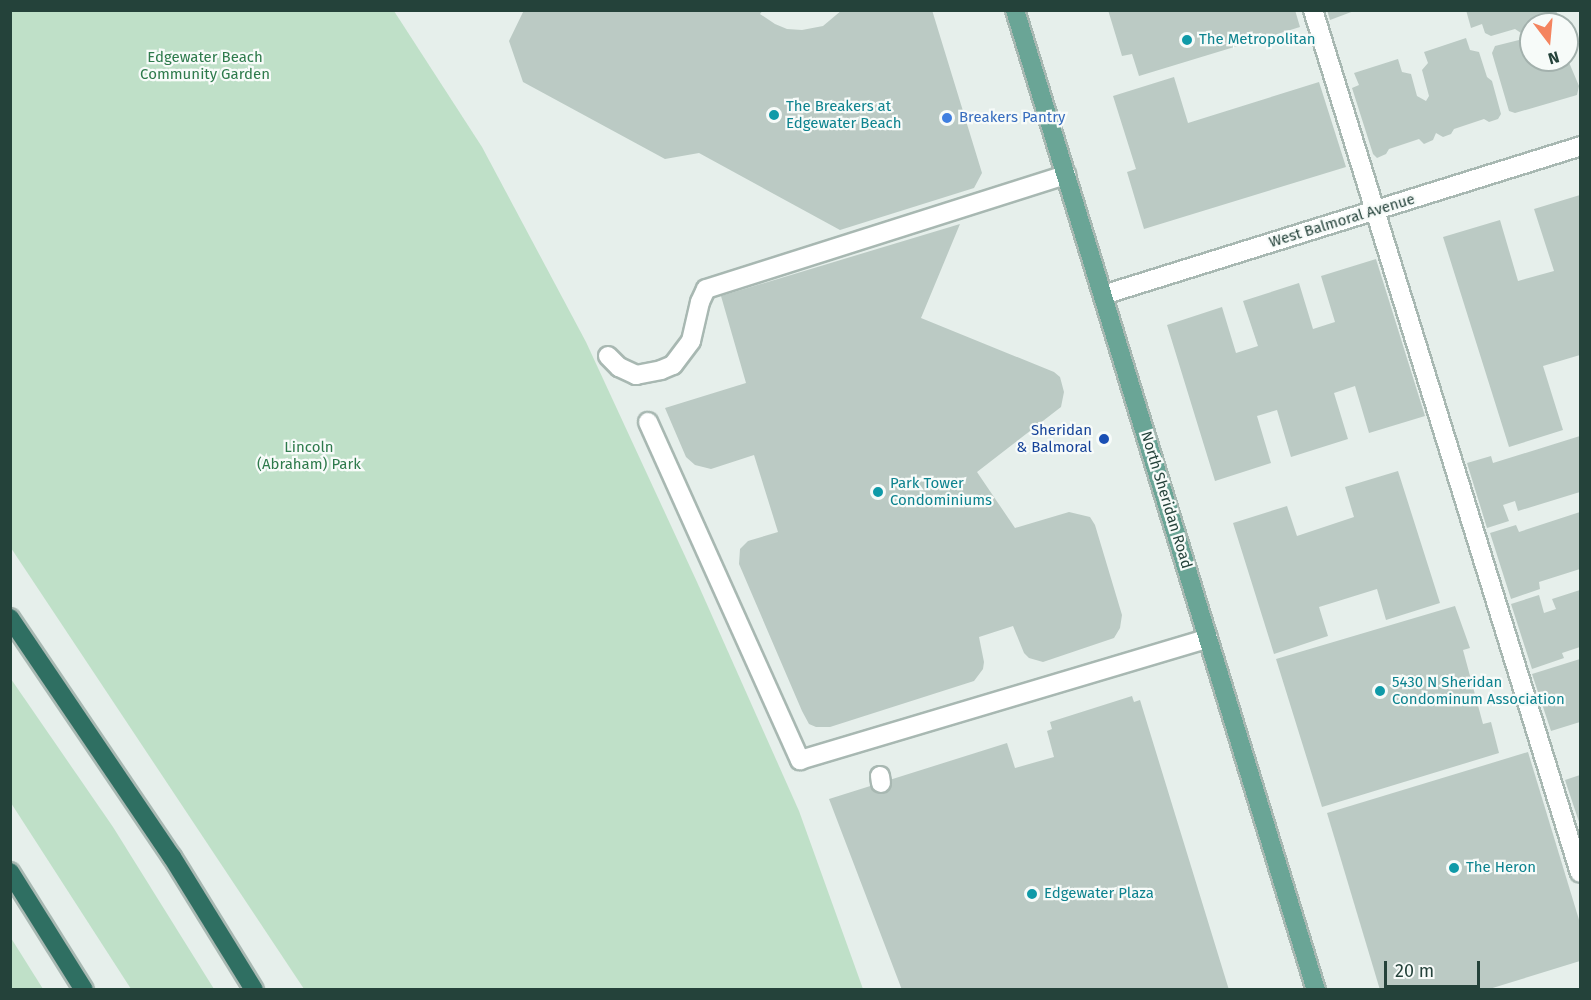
<!DOCTYPE html>
<style>
body{margin:0}
#map{position:relative;width:1591px;height:1000px;overflow:hidden;background:#e6efeb;font-family:"Fira Sans",sans-serif}
div>[style]{position:absolute}
.green>*{inset:0;background:#bfe0c8}
.building>*{inset:0;background:#bbcac4}
.roads{filter:drop-shadow(2px 0 #a8b8b2) drop-shadow(-2px 0 #a8b8b2) drop-shadow(0 2px #a8b8b2) drop-shadow(0 -2px #a8b8b2)}
.minor>*{height:18px;margin:-9px;padding:0 9px;transform-origin:9px;border-radius:9px;background:#fff}
.major>*{height:18px;margin:-9px;padding:0 9px;transform-origin:9px;border-radius:9px;background:#6aa596}
.highway>*{height:18px;margin:-9px;padding:0 9px;transform-origin:9px;border-radius:9px;background:#2f6f62}
.dots>*{width:16px;height:16px;translate:-50% -50%;box-sizing:border-box;border:3px solid #f7fbf9;border-radius:50%}
span{translate:-50% -50%;white-space:nowrap;text-align:center;line-height:1.15;-webkit-text-stroke:4.5px #f7fbf9;paint-order:stroke}
.culture-label{font-size:15px;color:#0d838f}
.left{translate:0 -50%;text-align:left}
.park-label{font-size:15px;color:#2d7a4b}
.shop-label{font-size:15px;color:#366cbe}
.street-label{font-size:15px;color:#24423a}
.transit-label{font-size:15px;color:#164399}
.right{translate:-100% -50%;text-align:right}
.frame{position:absolute;inset:0;border:12px solid #24423a;pointer-events:none}
.north{position:absolute;left:1519px;top:12px;width:60px;height:60px;box-sizing:border-box;background:#f7fbf9;border:2px solid #a3b1ad;border-radius:50%;rotate:164deg;font-size:16px;font-weight:700;line-height:24px;text-align:center;color:#24423a}
.north::after{content:'';display:block;margin:auto;width:21px;height:27px;background:#f4845f;clip-path:polygon(50% 0,100% 100%,50% 72%,0 100%)}
.scale{position:absolute;left:1384px;top:961px;width:96px;height:27px;box-sizing:border-box;border:3px solid #24423a;border-top:0;padding-left:8px;font-size:18px;line-height:21px;white-space:nowrap;color:#24423a;-webkit-text-stroke:4px #f7fbf9;paint-order:stroke}
</style>
<div id="map">
<div class="green">
<i style="clip-path:polygon(10px 11px,394px 11px,482px 147px,586px 342px,697px 582px,799px 811px,863px 989px,304px 989px,11px 548px)"></i>
<i style="clip-path:polygon(11px 679px,113px 827px,214px 989px,131px 989px,11px 803px)"></i>
<i style="clip-path:polygon(10px 938px,11px 938px,43px 989px,11px 989px)"></i>
</div>
<div class="building">
<i style="clip-path:polygon(524px 10px,763px 10px,760px 14px,775px 24px,787px 29px,802px 30px,823px 26px,842px 10px,932px 10px,982px 173px,974px 188px,840px 230px,699px 153px,665px 159px,523px 82px,509px 41px)"></i>
<i style="clip-path:polygon(1108px 10px,1295px 10px,1300px 27px,1139px 76px,1132px 54px,1122px 56px)"></i>
<i style="clip-path:polygon(1327px 10px,1354px 10px,1354px 11px,1330px 20px)"></i>
<i style="clip-path:polygon(1466px 10px,1556px 10px,1558px 16px,1554px 22px,1559px 24px,1531px 24px,1531px 60px,1568px 60px,1579px 86px,1577px 95px,1515px 113px,1509px 111px,1492px 53px,1495px 46px,1519px 40px,1521px 33px,1515px 29px,1491px 36px,1485px 33px,1482px 24px,1471px 28px)"></i>
<i style="clip-path:polygon(1466px 38px,1470px 50px,1479px 52px,1487px 77px,1492px 81px,1501px 114px,1498px 119px,1489px 122px,1484px 119px,1454px 129px,1451px 134px,1443px 137px,1436px 133px,1433px 140px,1424px 144px,1419px 139px,1389px 149px,1386px 154px,1377px 158px,1373px 154px,1352px 88px,1359px 85px,1354px 73px,1398px 59px,1402px 72px,1411px 74px,1417px 96px,1426px 101px,1429px 96px,1422px 70px,1428px 63px,1424px 52px)"></i>
<i style="clip-path:polygon(1174px 77px,1188px 123px,1319px 82px,1346px 167px,1144px 229px,1127px 172px,1136px 169px,1113px 96px)"></i>
<i style="clip-path:polygon(1580px 195px,1580px 355px,1543px 366px,1563px 430px,1509px 447px,1443px 237px,1500px 220px,1518px 281px,1554px 271px,1534px 209px)"></i>
<i style="clip-path:polygon(960px 224px,921px 318px,1054px 372px,1060px 377px,1064px 392px,1061px 407px,977px 472px,1015px 528px,1069px 512px,1090px 517px,1095px 525px,1122px 615px,1120px 628px,1114px 638px,1043px 662px,1029px 658px,1024px 653px,1013px 626px,979px 637px,984px 662px,983px 669px,974px 681px,830px 727px,816px 727px,809px 724px,802px 711px,739px 564px,740px 549px,748px 541px,778px 532px,754px 455px,711px 469px,695px 465px,686px 457px,665px 408px,746px 383px,721px 296px)"></i>
<i style="clip-path:polygon(1376px 259px,1425px 416px,1369px 433px,1355px 386px,1334px 393px,1348px 439px,1291px 457px,1277px 410px,1257px 416px,1271px 463px,1215px 481px,1167px 325px,1222px 307px,1236px 353px,1258px 346px,1243px 301px,1299px 283px,1313px 329px,1335px 322px,1321px 276px)"></i>
<i style="clip-path:polygon(1580px 436px,1580px 492px,1518px 511px,1515px 501px,1503px 505px,1509px 521px,1487px 528px,1467px 463px,1491px 456px,1493px 463px)"></i>
<i style="clip-path:polygon(1398px 471px,1440px 603px,1386px 620px,1377px 589px,1319px 607px,1328px 636px,1274px 654px,1233px 523px,1287px 506px,1297px 536px,1354px 517px,1345px 487px)"></i>
<i style="clip-path:polygon(1580px 512px,1580px 569px,1539px 582px,1540px 589px,1511px 599px,1490px 533px,1516px 525px,1519px 532px)"></i>
<i style="clip-path:polygon(1580px 590px,1580px 647px,1562px 653px,1564px 658px,1532px 669px,1511px 604px,1539px 595px,1544px 613px,1556px 609px,1552px 599px)"></i>
<i style="clip-path:polygon(1455px 606px,1470px 648px,1463px 650px,1483px 724px,1491px 722px,1499px 753px,1322px 807px,1276px 659px)"></i>
<i style="clip-path:polygon(1580px 659px,1580px 722px,1551px 731px,1532px 674px)"></i>
<i style="clip-path:polygon(1132px 696px,1134px 702px,1140px 700px,1229px 990px,902px 990px,829px 799px,1007px 743px,1015px 768px,1054px 757px,1047px 731px,1052px 729px,1050px 722px)"></i>
<i style="clip-path:polygon(1528px 752px,1580px 923px,1580px 961px,1486px 990px,1380px 990px,1327px 813px)"></i>
<i style="clip-path:polygon(1580px 775px,1580px 825px,1565px 780px)"></i>
</div>
<div class="roads">
<div class="minor">
<i style="left:1313px;top:10px;width:903px;rotate:72.81deg"></i>
<i style="left:1103px;top:295px;width:500px;rotate:-17.3deg"></i>
<i style="left:608px;top:356px;width:16px;rotate:45deg"></i>
<i style="left:619px;top:367px;width:19px;rotate:25deg"></i>
<i style="left:636px;top:375px;width:25px;rotate:-11deg"></i>
<i style="left:661px;top:370px;width:13px;rotate:-23deg"></i>
<i style="left:673px;top:365px;width:30px;rotate:-53deg"></i>
<i style="left:691px;top:341px;width:40px;rotate:-77deg"></i>
<i style="left:700px;top:302px;width:14px;rotate:-65deg"></i>
<i style="left:706px;top:289px;width:378px;rotate:-17.6deg"></i>
<i style="left:648px;top:422px;width:371px;rotate:65.8deg"></i>
<i style="left:800px;top:760px;width:426px;rotate:-16.6deg"></i>
<i style="left:880px;top:776px;width:7px;rotate:82deg"></i>
</div>
<div class="major">
<i style="left:1015px;top:10px;width:1025px;rotate:72.93deg"></i>
</div>
<div class="highway">
<i style="left:10px;top:618px;width:289px;rotate:55.9deg"></i>
<i style="left:172px;top:857px;width:156px;rotate:58.3deg"></i>
<i style="left:10px;top:872px;width:139px;rotate:57.9deg"></i>
</div>
</div>
<div class="dots">
<i style="left:1187px;top:40px;background:#0f9aa8"></i>
<i style="left:774px;top:115px;background:#0f9aa8"></i>
<i style="left:947px;top:118px;background:#3f7fe0"></i>
<i style="left:1104px;top:439px;background:#1a4fb4"></i>
<i style="left:878px;top:492px;background:#0f9aa8"></i>
<i style="left:1380px;top:691px;background:#0f9aa8"></i>
<i style="left:1454px;top:868px;background:#0f9aa8"></i>
<i style="left:1032px;top:894px;background:#0f9aa8"></i>
</div>
<div class="culture-label">
<span class="left" style="left:1199px;top:40px">The Metropolitan</span>
<span class="left" style="left:786px;top:115px">The Breakers at<br>Edgewater Beach</span>
<span class="left" style="left:890px;top:492px">Park Tower<br>Condominiums</span>
<span class="left" style="left:1392px;top:691px">5430 N Sheridan<br>Condominum Association</span>
<span class="left" style="left:1466px;top:868px">The Heron</span>
<span class="left" style="left:1044px;top:894px">Edgewater Plaza</span>
</div>
<div class="park-label">
<span style="left:205px;top:66px">Edgewater Beach<br>Community Garden</span>
<span style="left:309px;top:456px">Lincoln<br>(Abraham) Park</span>
</div>
<div class="shop-label">
<span class="left" style="left:959px;top:118px">Breakers Pantry</span>
</div>
<div class="street-label">
<span style="left:1342px;top:221px;rotate:-17deg">West Balmoral Avenue</span>
<span style="left:1166px;top:500px;rotate:73deg">North Sheridan Road</span>
</div>
<div class="transit-label">
<span class="right" style="left:1092px;top:439px">Sheridan<br>&amp; Balmoral</span>
</div>
<div class="frame"></div>
<div class="north">N</div>
<div class="scale">20 m</div>
</div>
